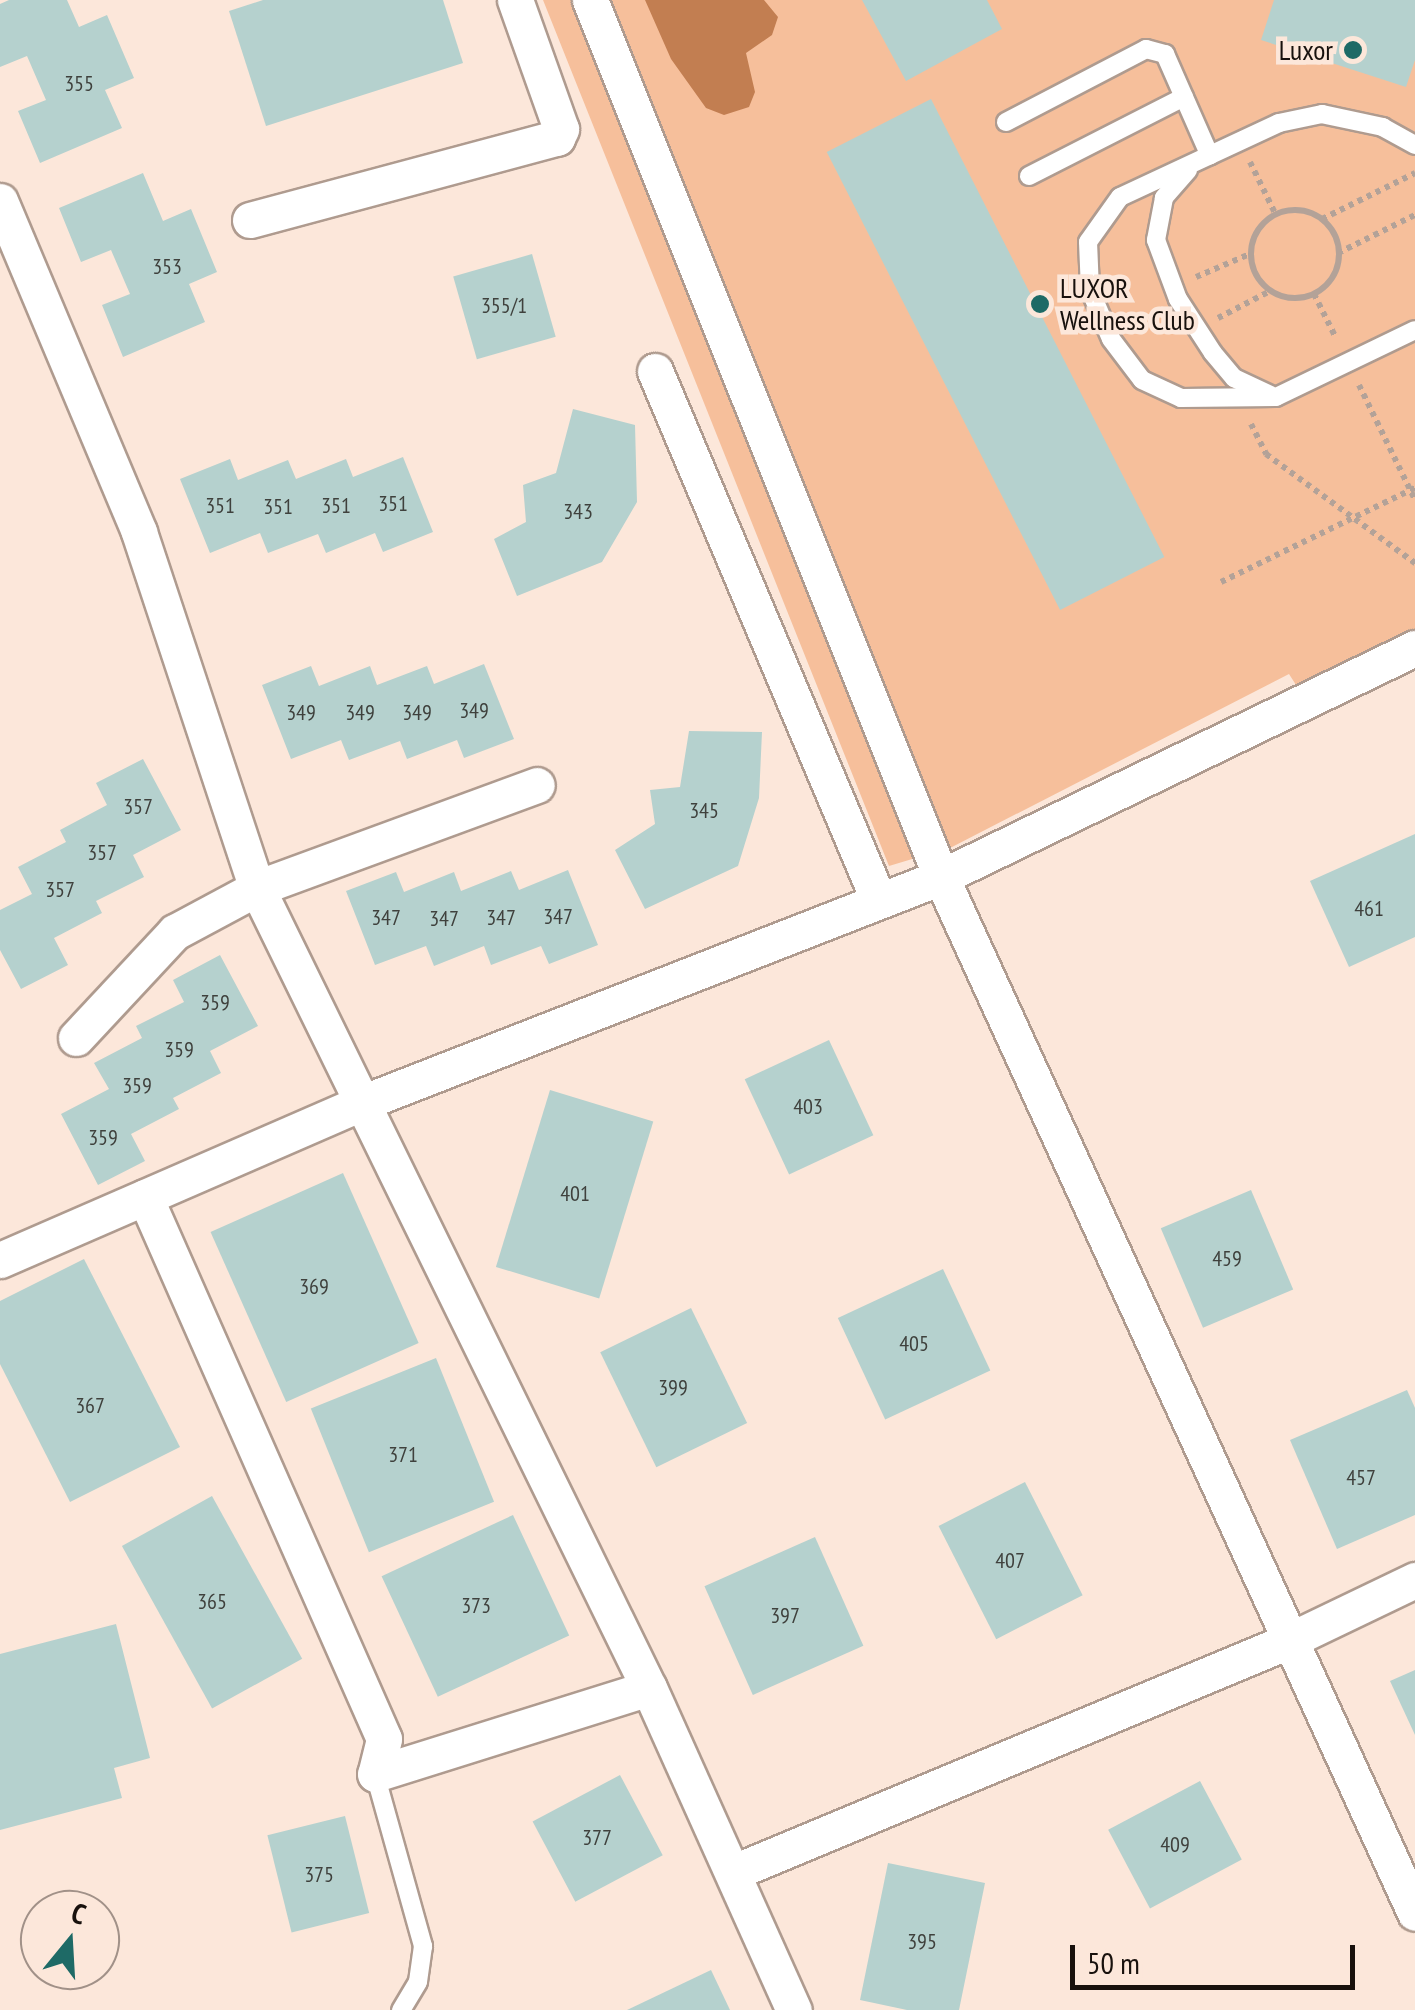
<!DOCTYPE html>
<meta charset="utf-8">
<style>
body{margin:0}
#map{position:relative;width:1415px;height:2010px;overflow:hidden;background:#fce7da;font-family:"PT Sans Narrow",sans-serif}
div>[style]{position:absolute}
.green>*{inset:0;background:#f6bf9b}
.water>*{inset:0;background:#c27e51}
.building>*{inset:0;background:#b5d1ce;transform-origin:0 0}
.path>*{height:6px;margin-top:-3px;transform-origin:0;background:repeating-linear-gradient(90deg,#b3a298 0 5px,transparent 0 10px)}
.path>.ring{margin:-3px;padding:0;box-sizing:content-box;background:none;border:6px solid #b3a298;border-radius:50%}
.roads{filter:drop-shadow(2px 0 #af9b8f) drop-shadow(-2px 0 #af9b8f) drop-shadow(0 2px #af9b8f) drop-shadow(0 -2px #af9b8f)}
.service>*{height:18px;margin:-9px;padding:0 9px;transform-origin:9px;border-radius:9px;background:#fff}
.minor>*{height:35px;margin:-17.5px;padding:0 17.5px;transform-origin:17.5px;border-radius:17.5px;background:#fff}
.dots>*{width:28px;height:28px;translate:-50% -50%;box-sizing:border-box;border:5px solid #fce7da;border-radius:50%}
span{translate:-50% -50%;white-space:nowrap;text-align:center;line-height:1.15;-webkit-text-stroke:9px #fce7da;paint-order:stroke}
.number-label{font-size:22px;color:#3f413d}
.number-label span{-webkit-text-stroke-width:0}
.poi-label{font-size:28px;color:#18110d}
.right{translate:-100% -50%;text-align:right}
.left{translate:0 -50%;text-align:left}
.north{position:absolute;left:20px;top:1890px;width:100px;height:100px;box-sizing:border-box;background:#fce7da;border:2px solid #a19188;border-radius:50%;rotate:18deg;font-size:28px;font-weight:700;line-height:40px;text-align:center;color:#18110d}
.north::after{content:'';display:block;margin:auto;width:35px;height:45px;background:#1e6a66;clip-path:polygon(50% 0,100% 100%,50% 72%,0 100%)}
.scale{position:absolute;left:1070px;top:1945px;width:285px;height:45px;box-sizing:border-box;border:5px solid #18110d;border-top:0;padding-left:12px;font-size:30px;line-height:35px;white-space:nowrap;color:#18110d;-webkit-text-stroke:8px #fce7da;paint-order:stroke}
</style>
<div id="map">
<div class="green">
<i style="clip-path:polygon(543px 0,1415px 0,1415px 631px,1298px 688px,1289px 674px,952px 847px,889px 866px)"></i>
</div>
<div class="water">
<i style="clip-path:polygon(645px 0,764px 0,778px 17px,772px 35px,746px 53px,755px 92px,749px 107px,724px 115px,706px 108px,671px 59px)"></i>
</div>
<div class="building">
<i style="clip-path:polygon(9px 0,67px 0,79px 27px,107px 15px,134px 78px,105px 90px,122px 128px,40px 163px,18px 111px,46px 100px,27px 56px,0 67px,0 4px)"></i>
<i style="clip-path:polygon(263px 0,443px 0,463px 63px,266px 126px,229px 11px)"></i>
<i style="clip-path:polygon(862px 0,987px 0,1002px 29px,906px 81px)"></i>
<i style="clip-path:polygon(1274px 0,1415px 0,1415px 60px,1406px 87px,1261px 40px)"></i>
<i style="left:931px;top:99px;width:514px;height:117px;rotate:63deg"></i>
<i style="clip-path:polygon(143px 173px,163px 221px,191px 209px,217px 272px,189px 284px,205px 322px,123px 357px,102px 305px,130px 294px,111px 250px,81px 262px,59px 208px)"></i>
<i style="left:532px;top:254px;width:86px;height:82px;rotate:74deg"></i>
<i style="clip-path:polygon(573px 409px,635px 425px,637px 502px,602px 562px,517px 596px,494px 539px,526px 522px,523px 485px,556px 473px)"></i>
<i style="clip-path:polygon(403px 457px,433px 532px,383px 552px,375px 533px,326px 553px,318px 534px,268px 553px,260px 533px,210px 553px,180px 479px,230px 459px,238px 480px,288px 460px,296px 479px,346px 459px,353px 477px)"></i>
<i style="clip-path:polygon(484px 664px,514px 739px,464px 758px,457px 740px,407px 759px,400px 741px,349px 760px,341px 740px,291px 759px,262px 685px,311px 666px,319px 686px,370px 666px,377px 685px,427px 666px,434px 684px)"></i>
<i style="clip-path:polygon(689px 731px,762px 732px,759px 798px,738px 866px,645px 909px,615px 850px,655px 824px,650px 790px,680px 787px)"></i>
<i style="clip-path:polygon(143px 759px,181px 830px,133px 855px,144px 877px,96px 901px,102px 913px,54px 938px,68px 965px,21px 989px,0 950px,0 910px,32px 894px,18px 867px,66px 842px,60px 830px,107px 805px,96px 783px)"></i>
<i style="clip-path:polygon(1415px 834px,1415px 937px,1349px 967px,1310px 881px)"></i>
<i style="clip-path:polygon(568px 870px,598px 945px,549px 964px,541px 946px,491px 965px,484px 946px,434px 966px,426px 946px,375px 965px,346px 891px,396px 872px,404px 892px,454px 872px,461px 891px,511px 871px,519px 890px)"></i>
<i style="clip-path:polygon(220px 955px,258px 1026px,210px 1051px,221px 1073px,173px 1098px,179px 1109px,131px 1134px,145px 1161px,98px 1185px,61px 1114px,109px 1089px,94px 1063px,142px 1038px,136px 1026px,184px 1002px,173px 980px)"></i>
<i style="left:829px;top:1040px;width:105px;height:93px;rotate:65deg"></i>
<i style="left:550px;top:1090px;width:108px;height:185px;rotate:17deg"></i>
<i style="left:343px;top:1173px;width:186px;height:145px;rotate:66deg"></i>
<i style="left:1251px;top:1190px;width:108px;height:98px;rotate:67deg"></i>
<i style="clip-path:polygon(84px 1259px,180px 1447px,70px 1502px,0 1364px,0 1301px)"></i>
<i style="left:943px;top:1269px;width:112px;height:116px;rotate:65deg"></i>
<i style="left:691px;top:1308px;width:128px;height:101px;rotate:64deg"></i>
<i style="left:436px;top:1358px;width:155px;height:135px;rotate:68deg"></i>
<i style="clip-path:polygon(1407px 1390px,1415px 1408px,1415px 1515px,1337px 1549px,1290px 1440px)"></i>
<i style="left:1025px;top:1482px;width:127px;height:97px;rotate:63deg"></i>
<i style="left:212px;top:1496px;width:186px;height:103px;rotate:61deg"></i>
<i style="left:513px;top:1515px;width:133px;height:145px;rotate:65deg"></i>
<i style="left:815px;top:1537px;width:119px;height:121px;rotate:66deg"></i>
<i style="clip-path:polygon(116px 1624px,150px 1758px,114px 1768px,122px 1798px,0 1830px,0 1654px)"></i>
<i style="clip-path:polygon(1415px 1670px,1415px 1735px,1390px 1681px)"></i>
<i style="left:620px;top:1775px;width:91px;height:99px;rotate:62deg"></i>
<i style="left:1200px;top:1781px;width:89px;height:104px;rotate:62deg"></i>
<i style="left:345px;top:1816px;width:100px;height:80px;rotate:76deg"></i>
<i style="clip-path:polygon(888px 1863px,985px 1883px,959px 2010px,907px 2010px,860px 2000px)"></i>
<i style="clip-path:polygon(711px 1970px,730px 2010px,627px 2010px)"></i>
</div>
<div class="path">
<i style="left:1250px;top:162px;width:59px;rotate:63.9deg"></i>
<i class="ring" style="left:1251px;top:210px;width:82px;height:82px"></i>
<i style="left:1322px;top:219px;width:104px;rotate:-26.3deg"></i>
<i style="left:1338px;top:253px;width:86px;rotate:-26.3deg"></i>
<i style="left:1196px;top:277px;width:59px;rotate:-23.1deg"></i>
<i style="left:1314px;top:294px;width:49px;rotate:63.4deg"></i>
<i style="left:1218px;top:318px;width:59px;rotate:-27.4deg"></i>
<i style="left:1359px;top:385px;width:128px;rotate:64deg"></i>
<i style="left:1251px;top:424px;width:34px;rotate:63deg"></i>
<i style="left:1266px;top:454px;width:185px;rotate:36.2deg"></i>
<i style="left:1221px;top:582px;width:216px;rotate:-25.9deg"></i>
</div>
<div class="roads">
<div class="service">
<i style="left:1006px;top:122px;width:158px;rotate:-27.5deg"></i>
<i style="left:1146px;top:49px;width:20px;rotate:15deg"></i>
<i style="left:1165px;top:54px;width:111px;rotate:66.2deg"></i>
<i style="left:1415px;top:145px;width:37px;rotate:-151deg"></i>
<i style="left:1383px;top:127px;width:62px;rotate:-168deg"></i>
<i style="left:1322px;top:114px;width:44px;rotate:168.2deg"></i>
<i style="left:1279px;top:123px;width:175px;rotate:155deg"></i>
<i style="left:1120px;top:197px;width:55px;rotate:125.4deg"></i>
<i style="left:1088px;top:242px;width:48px;rotate:87.6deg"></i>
<i style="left:1090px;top:290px;width:53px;rotate:66.8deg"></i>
<i style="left:1111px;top:339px;width:51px;rotate:52.9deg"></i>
<i style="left:1142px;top:380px;width:43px;rotate:24.8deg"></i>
<i style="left:1181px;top:398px;width:95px;rotate:-0.6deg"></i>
<i style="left:1276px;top:397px;width:154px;rotate:-25.7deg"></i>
<i style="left:1188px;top:170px;width:37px;rotate:131deg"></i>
<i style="left:1164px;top:198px;width:43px;rotate:100.8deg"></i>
<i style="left:1156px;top:240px;width:63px;rotate:69.6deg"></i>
<i style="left:1178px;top:299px;width:64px;rotate:57.1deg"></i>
<i style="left:1213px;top:353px;width:33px;rotate:50deg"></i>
<i style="left:1234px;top:378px;width:40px;rotate:25deg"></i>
<i style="left:1029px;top:176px;width:174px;rotate:-27deg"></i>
<i style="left:375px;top:1774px;width:179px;rotate:74.4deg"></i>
<i style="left:423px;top:1946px;width:36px;rotate:98deg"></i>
<i style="left:418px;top:1982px;width:33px;rotate:121deg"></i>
</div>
<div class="minor">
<i style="left:590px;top:0;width:945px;rotate:68.19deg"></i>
<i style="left:941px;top:877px;width:1139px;rotate:65.41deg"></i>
<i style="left:0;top:201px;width:359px;rotate:67.2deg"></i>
<i style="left:139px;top:532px;width:375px;rotate:71.7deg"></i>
<i style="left:257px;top:888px;width:891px;rotate:63.9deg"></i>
<i style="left:649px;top:1688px;width:353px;rotate:65.8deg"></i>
<i style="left:250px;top:220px;width:318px;rotate:-15deg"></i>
<i style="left:557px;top:138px;width:10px;rotate:-66deg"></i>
<i style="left:561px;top:129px;width:137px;rotate:-109.6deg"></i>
<i style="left:655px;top:371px;width:575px;rotate:67.09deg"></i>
<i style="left:76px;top:1038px;width:145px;rotate:-47deg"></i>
<i style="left:175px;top:932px;width:93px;rotate:-28.2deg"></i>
<i style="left:257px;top:888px;width:298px;rotate:-20.2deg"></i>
<i style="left:145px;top:1197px;width:592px;rotate:66.2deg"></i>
<i style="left:384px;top:1739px;width:36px;rotate:104deg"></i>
<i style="left:375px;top:1774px;width:287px;rotate:-17.4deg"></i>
<i style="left:0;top:1260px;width:391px;rotate:-23.5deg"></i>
<i style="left:359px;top:1104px;width:625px;rotate:-21.31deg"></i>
<i style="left:941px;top:877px;width:526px;rotate:-25.79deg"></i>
<i style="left:734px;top:1872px;width:598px;rotate:-22.62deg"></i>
<i style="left:1286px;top:1642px;width:143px;rotate:-25.7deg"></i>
</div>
</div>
<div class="dots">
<i style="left:1353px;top:50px;background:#1e6a66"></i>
<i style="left:1040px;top:304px;background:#1e6a66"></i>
</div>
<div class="number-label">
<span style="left:79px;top:84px">355</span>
<span style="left:167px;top:267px">353</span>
<span style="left:504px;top:306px">355/1</span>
<span style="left:393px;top:504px">351</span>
<span style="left:220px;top:506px">351</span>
<span style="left:336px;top:506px">351</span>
<span style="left:278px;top:507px">351</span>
<span style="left:578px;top:512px">343</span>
<span style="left:474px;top:711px">349</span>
<span style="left:301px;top:713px">349</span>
<span style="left:360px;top:713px">349</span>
<span style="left:417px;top:713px">349</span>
<span style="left:138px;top:807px">357</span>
<span style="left:704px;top:811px">345</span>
<span style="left:102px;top:853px">357</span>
<span style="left:60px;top:890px">357</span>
<span style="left:1369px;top:909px">461</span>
<span style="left:558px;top:917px">347</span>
<span style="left:386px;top:918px">347</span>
<span style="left:501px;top:918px">347</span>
<span style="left:444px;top:919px">347</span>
<span style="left:215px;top:1003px">359</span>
<span style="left:179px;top:1050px">359</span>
<span style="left:137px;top:1086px">359</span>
<span style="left:808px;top:1107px">403</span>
<span style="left:103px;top:1138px">359</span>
<span style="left:575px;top:1194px">401</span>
<span style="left:1227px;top:1259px">459</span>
<span style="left:314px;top:1287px">369</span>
<span style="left:914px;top:1344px">405</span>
<span style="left:673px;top:1388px">399</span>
<span style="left:90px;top:1406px">367</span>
<span style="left:403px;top:1455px">371</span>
<span style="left:1361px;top:1478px">457</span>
<span style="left:1010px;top:1561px">407</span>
<span style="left:212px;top:1602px">365</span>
<span style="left:476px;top:1606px">373</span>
<span style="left:785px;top:1616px">397</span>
<span style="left:597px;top:1838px">377</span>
<span style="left:1175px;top:1845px">409</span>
<span style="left:319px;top:1875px">375</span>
<span style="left:922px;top:1942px">395</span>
</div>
<div class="poi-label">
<span class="right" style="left:1333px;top:50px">Luxor</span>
<span class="left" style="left:1060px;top:304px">LUXOR<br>Wellness Club</span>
</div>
<div class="north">С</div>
<div class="scale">50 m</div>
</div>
